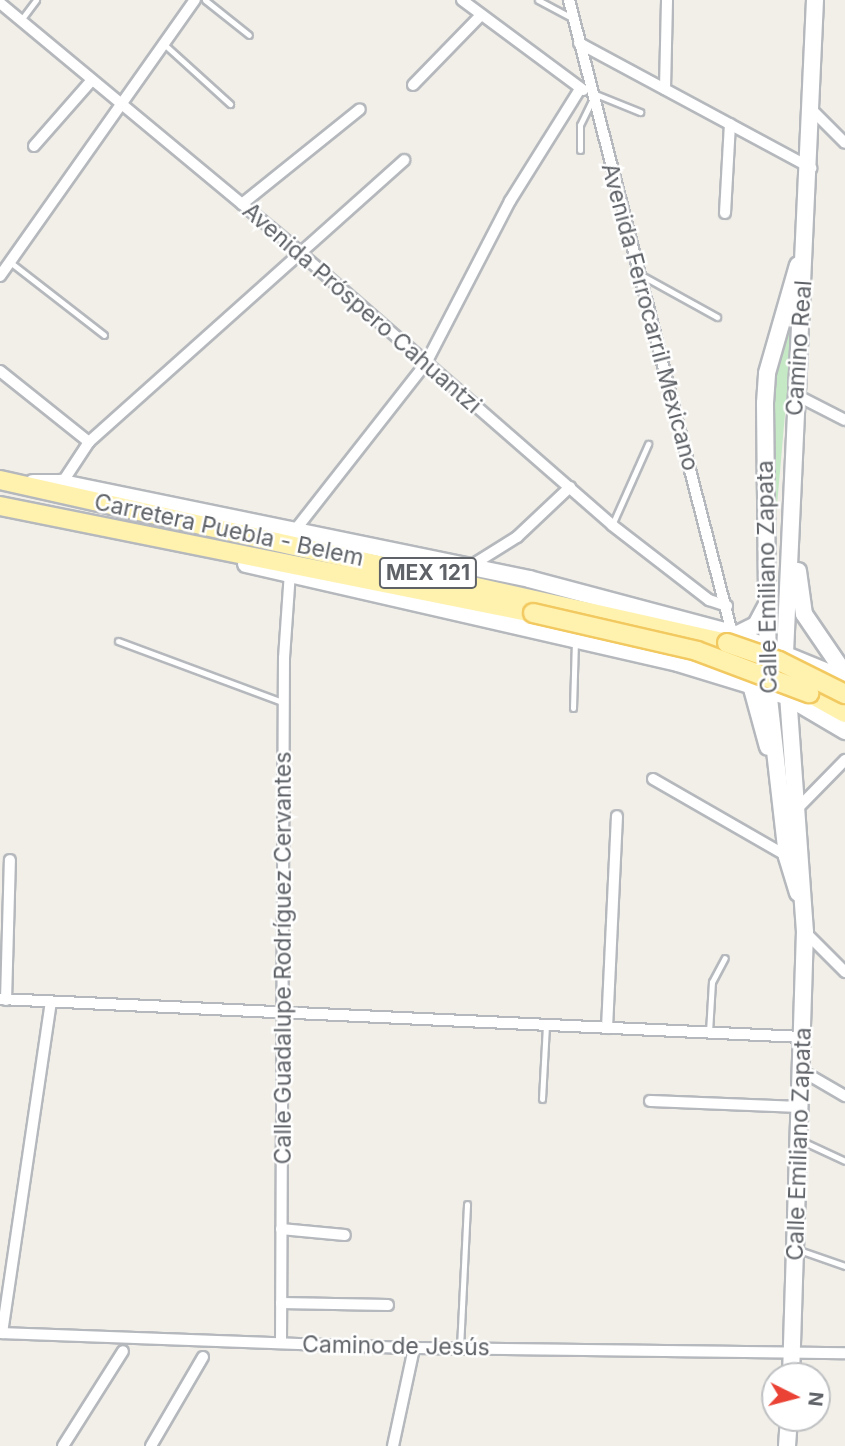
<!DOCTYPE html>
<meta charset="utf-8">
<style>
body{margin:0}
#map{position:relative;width:845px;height:1446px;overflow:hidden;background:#f1efe8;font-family:Inter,sans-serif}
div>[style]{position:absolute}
.green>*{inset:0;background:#c5e8c5}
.roads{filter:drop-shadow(2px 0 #b5b8bc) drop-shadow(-2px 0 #b5b8bc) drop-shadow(0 2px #b5b8bc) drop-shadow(0 -2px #b5b8bc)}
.lane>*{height:5px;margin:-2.5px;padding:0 2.5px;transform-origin:2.5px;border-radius:2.5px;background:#fff}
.street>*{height:10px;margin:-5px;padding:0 5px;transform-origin:5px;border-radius:5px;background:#fff}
.secondary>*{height:16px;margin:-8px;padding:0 8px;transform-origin:8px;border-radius:8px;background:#fff}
.primary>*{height:18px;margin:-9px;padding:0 9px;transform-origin:9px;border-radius:9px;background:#fff2af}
.bridges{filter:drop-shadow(2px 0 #f2c960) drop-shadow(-2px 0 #f2c960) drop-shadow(0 2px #f2c960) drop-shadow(0 -2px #f2c960)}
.primary-bridge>*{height:18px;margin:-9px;padding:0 9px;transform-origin:9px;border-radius:9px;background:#fff2af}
span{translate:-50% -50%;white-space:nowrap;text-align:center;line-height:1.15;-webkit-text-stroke:5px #fff;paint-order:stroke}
.shield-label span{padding:2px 5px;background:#fff;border:2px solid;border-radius:5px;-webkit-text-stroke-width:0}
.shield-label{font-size:21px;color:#5f6368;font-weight:700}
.street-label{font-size:23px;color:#5f6368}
.north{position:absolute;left:761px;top:1362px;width:70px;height:70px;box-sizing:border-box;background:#fff;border:2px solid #bfc1c3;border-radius:50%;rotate:96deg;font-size:19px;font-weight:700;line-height:28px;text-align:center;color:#5f6368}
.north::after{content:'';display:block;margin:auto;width:24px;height:32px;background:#ea4335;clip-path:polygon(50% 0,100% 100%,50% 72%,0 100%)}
</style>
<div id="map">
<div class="green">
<i style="clip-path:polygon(796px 301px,785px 414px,776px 517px,773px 379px)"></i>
</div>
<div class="roads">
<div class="lane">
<i style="left:205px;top:0;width:56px;rotate:38.5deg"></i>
<i style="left:538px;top:0;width:38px;rotate:28deg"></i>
<i style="left:21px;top:20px;width:25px;rotate:-53deg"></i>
<i style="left:165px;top:45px;width:88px;rotate:42.2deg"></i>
<i style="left:593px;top:93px;width:51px;rotate:22deg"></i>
<i style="left:580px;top:150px;width:25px;rotate:-90deg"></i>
<i style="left:580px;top:125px;width:28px;rotate:-64deg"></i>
<i style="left:10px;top:262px;width:119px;rotate:37.8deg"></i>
<i style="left:641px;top:275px;width:87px;rotate:28.9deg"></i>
<i style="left:612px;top:525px;width:89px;rotate:-66deg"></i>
<i style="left:118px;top:641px;width:178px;rotate:20.4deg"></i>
<i style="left:573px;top:708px;width:67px;rotate:-88.3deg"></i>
<i style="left:709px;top:1032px;width:50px;rotate:-86.6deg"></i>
<i style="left:712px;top:982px;width:27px;rotate:-62deg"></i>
<i style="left:542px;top:1099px;width:74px;rotate:-86.9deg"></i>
<i style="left:802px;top:1141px;width:47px;rotate:24.9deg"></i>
<i style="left:799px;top:1250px;width:49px;rotate:19.2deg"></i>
<i style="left:460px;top:1348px;width:144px;rotate:-87.2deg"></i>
</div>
<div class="street">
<i style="left:462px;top:0;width:151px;rotate:36.6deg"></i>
<i style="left:569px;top:0;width:654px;rotate:75.56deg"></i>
<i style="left:0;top:3px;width:386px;rotate:39.7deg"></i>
<i style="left:297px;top:250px;width:418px;rotate:41.1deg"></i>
<i style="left:612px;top:525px;width:123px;rotate:37.7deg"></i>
<i style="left:709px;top:600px;width:19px;rotate:18deg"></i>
<i style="left:579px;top:43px;width:264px;rotate:28.3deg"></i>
<i style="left:413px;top:85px;width:98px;rotate:-45.8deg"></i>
<i style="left:665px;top:89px;width:89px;rotate:-88.7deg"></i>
<i style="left:813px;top:111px;width:45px;rotate:45deg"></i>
<i style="left:34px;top:146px;width:88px;rotate:-48.7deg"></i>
<i style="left:242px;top:204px;width:151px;rotate:-38.8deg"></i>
<i style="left:725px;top:213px;width:89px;rotate:-86.8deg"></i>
<i style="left:0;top:276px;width:338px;rotate:-54.8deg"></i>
<i style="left:0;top:371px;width:114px;rotate:38.6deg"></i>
<i style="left:804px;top:399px;width:46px;rotate:27.1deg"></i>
<i style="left:62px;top:483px;width:49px;rotate:-56.6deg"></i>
<i style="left:89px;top:442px;width:423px;rotate:-41.8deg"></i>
<i style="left:296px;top:529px;width:211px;rotate:-51.9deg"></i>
<i style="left:426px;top:363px;width:182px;rotate:-62.6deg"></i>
<i style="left:510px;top:201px;width:132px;rotate:-58deg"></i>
<i style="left:469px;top:567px;width:57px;rotate:-32deg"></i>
<i style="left:517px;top:537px;width:73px;rotate:-43.3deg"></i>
<i style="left:653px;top:779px;width:155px;rotate:29.9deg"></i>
<i style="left:797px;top:809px;width:69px;rotate:-45.6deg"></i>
<i style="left:805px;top:932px;width:57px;rotate:45deg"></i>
<i style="left:0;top:999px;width:804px;rotate:2.71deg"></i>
<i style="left:6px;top:1000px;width:140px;rotate:-88.4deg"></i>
<i style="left:607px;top:1028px;width:212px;rotate:-87.3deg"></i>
<i style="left:802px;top:1071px;width:50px;rotate:30.2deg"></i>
<i style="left:650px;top:1101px;width:151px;rotate:2.3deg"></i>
<i style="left:281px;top:1229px;width:64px;rotate:5.4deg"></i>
<i style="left:281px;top:1303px;width:107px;rotate:1.1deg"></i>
<i style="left:0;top:1333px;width:414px;rotate:2.1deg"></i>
<i style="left:414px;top:1348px;width:431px;rotate:0.7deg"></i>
<i style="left:2px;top:1333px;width:335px;rotate:-81.6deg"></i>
<i style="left:281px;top:1343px;width:685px;rotate:-89.75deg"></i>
<i style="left:284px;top:658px;width:85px;rotate:-86deg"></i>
<i style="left:63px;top:1446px;width:112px;rotate:-57.7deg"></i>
<i style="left:151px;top:1446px;width:103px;rotate:-59.7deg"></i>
<i style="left:393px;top:1446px;width:100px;rotate:-77.9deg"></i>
</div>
<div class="secondary">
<i style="left:33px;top:483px;width:29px"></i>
<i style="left:62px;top:483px;width:477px;rotate:11.6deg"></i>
<i style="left:529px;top:579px;width:210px;rotate:14.9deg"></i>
<i style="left:732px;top:633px;width:122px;rotate:22.2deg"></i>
<i style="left:246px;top:564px;width:443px;rotate:12.9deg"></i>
<i style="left:678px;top:663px;width:113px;rotate:17deg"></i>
<i style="left:786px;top:696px;width:69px;rotate:30.7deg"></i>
<i style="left:798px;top:571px;width:43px;rotate:82.1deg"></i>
<i style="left:804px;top:614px;width:73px;rotate:55.7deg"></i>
<i style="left:736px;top:635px;width:22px;rotate:-27deg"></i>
<i style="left:756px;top:625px;width:24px;rotate:-62deg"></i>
<i style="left:751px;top:685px;width:64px;rotate:74.7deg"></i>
<i style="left:798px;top:893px;width:39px;rotate:-107deg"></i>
<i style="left:787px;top:856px;width:167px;rotate:-96.5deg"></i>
<i style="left:768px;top:690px;width:287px;rotate:-90.6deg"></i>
<i style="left:765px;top:403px;width:30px;rotate:-86deg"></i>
<i style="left:767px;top:373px;width:112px;rotate:-74deg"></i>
<i style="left:791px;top:1376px;width:444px;rotate:-88.2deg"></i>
<i style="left:805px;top:932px;width:280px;rotate:-94.1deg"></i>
<i style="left:785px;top:653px;width:654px;rotate:-87.37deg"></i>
<i style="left:787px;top:1446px;width:28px;rotate:-86deg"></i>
</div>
<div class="primary">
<i style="left:0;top:480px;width:745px;rotate:12.64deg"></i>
<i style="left:0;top:506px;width:544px;rotate:11.35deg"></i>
<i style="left:809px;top:693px;width:41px;rotate:29.1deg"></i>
</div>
</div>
<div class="bridges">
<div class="primary-bridge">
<i style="left:533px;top:613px;width:168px;rotate:13deg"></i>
<i style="left:697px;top:651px;width:120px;rotate:20.6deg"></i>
<i style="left:727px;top:643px;width:55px;rotate:19.1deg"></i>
<i style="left:779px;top:661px;width:74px;rotate:26.6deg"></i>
</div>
</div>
<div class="shield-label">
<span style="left:428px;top:573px">MEX 121</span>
</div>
<div class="street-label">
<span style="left:362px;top:308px;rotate:41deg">Avenida Próspero Cahuantzi</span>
<span style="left:650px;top:317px;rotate:75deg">Avenida Ferrocarril Mexicano</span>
<span style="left:799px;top:348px;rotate:-86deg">Camino Real</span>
<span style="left:229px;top:530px;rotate:12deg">Carretera Puebla - Belem</span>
<span style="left:767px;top:577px;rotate:-91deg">Calle Emiliano Zapata</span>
<span style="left:283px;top:958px;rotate:-90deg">Calle Guadalupe Rodríguez Cervantes</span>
<span style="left:799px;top:1144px;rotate:-88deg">Calle Emiliano Zapata</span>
<span style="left:396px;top:1346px;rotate:1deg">Camino de Jesús</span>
</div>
<div class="north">N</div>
</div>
